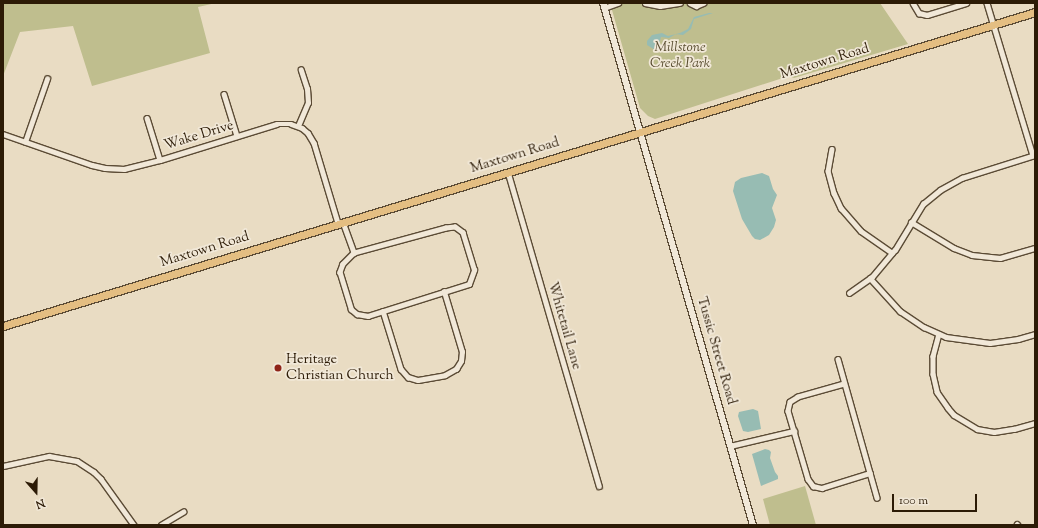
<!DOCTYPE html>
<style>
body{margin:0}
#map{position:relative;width:1038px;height:528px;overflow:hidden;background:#e9dcc3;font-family:"Sorts Mill Goudy",serif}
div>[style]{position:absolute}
.green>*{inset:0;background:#bfbe8e}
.water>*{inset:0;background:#97bcb3}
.roads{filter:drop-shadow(1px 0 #5b4b35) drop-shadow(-1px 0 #5b4b35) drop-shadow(0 1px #5b4b35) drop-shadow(0 -1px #5b4b35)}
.minor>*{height:4.5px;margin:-2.25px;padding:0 2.25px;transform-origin:2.25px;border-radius:2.25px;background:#f1e8d8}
.secondary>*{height:6px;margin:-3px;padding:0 3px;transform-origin:3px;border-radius:3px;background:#f1e8d8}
.primary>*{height:7px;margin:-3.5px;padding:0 3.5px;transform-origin:3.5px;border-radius:3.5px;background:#e4be82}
.dots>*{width:11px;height:11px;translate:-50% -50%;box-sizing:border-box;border:2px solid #f1e8d8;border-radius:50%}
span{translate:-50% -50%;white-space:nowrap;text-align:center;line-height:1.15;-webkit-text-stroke:3.5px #f1e8d8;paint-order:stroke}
.park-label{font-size:14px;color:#584c2f;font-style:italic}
.street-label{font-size:14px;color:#2c1b06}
.poi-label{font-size:14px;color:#2c1b06}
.left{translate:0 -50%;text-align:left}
.frame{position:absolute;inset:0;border:4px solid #2c1b06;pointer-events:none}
.north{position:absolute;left:16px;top:472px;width:40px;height:40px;-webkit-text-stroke:3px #f1e8d8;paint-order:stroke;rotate:160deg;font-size:11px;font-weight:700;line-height:16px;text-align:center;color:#2c1b06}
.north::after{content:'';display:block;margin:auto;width:14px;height:18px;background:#2c1b06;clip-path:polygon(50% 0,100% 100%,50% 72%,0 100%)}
.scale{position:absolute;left:892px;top:494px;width:85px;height:18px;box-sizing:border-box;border:2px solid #2c1b06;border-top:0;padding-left:5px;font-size:12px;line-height:14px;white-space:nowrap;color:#2c1b06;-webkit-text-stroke:3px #f1e8d8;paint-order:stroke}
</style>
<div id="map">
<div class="green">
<i style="clip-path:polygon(3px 3px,216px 3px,198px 7px,210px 53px,92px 86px,73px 26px,20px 32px,3px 76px)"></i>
<i style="clip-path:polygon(610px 3px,880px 3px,908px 44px,794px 78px,789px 76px,655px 119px,648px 116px,640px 108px)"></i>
<i style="clip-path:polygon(805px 486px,816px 525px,770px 525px,763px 499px)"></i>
</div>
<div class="water">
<i style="clip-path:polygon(709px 13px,713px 13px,694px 19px,691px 29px,683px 35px,676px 34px,669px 38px,661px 37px,658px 48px,655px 50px,647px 45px,647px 41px,652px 35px,662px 33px,668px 36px,680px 33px,688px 29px,694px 17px)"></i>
<i style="clip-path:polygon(762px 173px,769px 176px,773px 189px,777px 195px,772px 208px,776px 220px,774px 227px,769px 235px,760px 240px,755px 239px,752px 236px,742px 219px,733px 191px,735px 182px,741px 178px)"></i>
<i style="clip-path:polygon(753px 409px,758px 411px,761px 429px,748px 432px,743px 431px,738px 416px,739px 412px)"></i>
<i style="clip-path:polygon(765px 449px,769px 450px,771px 452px,770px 458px,775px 472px,778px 476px,778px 479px,761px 486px,752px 454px)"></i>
</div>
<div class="roads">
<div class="minor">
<i style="left:645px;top:3px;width:15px;rotate:11deg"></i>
<i style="left:660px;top:6px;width:20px;rotate:-9deg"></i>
<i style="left:690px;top:3px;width:7px;rotate:27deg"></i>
<i style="left:696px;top:6px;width:8px;rotate:-23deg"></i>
<i style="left:913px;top:3px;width:12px;rotate:59deg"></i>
<i style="left:919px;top:13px;width:8px;rotate:14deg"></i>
<i style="left:927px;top:15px;width:41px;rotate:-17.1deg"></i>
<i style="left:987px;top:3px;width:159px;rotate:73.2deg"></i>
<i style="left:604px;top:8px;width:15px;rotate:-20deg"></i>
<i style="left:224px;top:94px;width:44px;rotate:72.8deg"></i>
<i style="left:147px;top:118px;width:44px;rotate:72.8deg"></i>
<i style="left:298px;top:126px;width:25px;rotate:-67deg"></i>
<i style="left:308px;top:103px;width:14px;rotate:-94deg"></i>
<i style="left:307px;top:89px;width:20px;rotate:-108deg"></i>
<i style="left:3px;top:134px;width:94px;rotate:19.2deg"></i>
<i style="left:92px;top:165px;width:13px;rotate:13deg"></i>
<i style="left:105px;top:168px;width:19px;rotate:3deg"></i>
<i style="left:124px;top:169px;width:37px;rotate:-14deg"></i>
<i style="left:160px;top:160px;width:122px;rotate:-17.1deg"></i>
<i style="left:277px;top:124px;width:14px"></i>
<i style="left:291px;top:124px;width:12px;rotate:20deg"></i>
<i style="left:302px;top:128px;width:8px;rotate:40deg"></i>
<i style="left:308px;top:133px;width:12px;rotate:59deg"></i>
<i style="left:314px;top:143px;width:84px;rotate:73.3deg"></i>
<i style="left:25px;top:142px;width:67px;rotate:-70.8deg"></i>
<i style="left:832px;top:149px;width:22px;rotate:100deg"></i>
<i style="left:828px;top:171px;width:23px;rotate:75deg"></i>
<i style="left:834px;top:193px;width:17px;rotate:65deg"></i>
<i style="left:841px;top:208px;width:30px;rotate:49deg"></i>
<i style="left:861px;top:231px;width:38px;rotate:35deg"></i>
<i style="left:508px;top:172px;width:327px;rotate:73.8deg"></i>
<i style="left:343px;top:222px;width:33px;rotate:70deg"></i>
<i style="left:354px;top:253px;width:16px;rotate:135deg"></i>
<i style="left:343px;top:264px;width:9px;rotate:111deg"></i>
<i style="left:340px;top:272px;width:39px;rotate:73deg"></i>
<i style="left:351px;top:309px;width:8px;rotate:40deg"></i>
<i style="left:357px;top:314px;width:11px;rotate:10deg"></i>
<i style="left:368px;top:316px;width:106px;rotate:-17.6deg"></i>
<i style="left:469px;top:284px;width:15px;rotate:-70deg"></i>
<i style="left:474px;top:270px;width:39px;rotate:-107deg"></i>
<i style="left:463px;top:233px;width:10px;rotate:-143deg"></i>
<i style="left:455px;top:227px;width:9px;rotate:174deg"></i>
<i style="left:446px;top:228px;width:95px;rotate:164.8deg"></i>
<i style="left:911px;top:222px;width:50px;rotate:31.2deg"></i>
<i style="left:954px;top:248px;width:19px;rotate:21deg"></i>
<i style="left:972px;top:255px;width:28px;rotate:6deg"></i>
<i style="left:1000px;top:258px;width:36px;rotate:-16deg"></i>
<i style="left:870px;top:278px;width:45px;rotate:47.7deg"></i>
<i style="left:900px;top:311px;width:29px;rotate:34deg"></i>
<i style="left:924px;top:327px;width:24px;rotate:24deg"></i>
<i style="left:946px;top:337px;width:44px;rotate:7.8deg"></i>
<i style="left:990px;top:343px;width:28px;rotate:-8deg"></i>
<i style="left:1018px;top:339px;width:18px;rotate:-16deg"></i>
<i style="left:849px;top:293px;width:28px;rotate:-35deg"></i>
<i style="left:872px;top:277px;width:35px;rotate:-50deg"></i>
<i style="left:895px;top:250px;width:54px;rotate:-58.7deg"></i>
<i style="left:923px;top:204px;width:22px;rotate:-39deg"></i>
<i style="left:940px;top:190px;width:25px;rotate:-29deg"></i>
<i style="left:962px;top:178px;width:77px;rotate:-17.5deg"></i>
<i style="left:383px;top:311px;width:61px;rotate:72.8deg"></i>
<i style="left:401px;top:369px;width:11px;rotate:49deg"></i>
<i style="left:408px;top:377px;width:10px;rotate:17deg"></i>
<i style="left:418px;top:380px;width:27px;rotate:-10deg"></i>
<i style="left:445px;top:375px;width:13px;rotate:-29deg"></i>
<i style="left:456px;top:369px;width:9px;rotate:-58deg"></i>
<i style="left:461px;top:361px;width:9px;rotate:-84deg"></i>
<i style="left:462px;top:352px;width:63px;rotate:-106.7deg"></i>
<i style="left:939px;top:334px;width:23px;rotate:105deg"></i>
<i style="left:933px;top:356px;width:18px;rotate:90deg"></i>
<i style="left:933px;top:374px;width:18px;rotate:77deg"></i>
<i style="left:937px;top:392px;width:19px;rotate:55deg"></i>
<i style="left:948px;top:408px;width:9px;rotate:49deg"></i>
<i style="left:954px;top:415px;width:27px;rotate:31deg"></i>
<i style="left:977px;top:429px;width:17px;rotate:10deg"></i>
<i style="left:994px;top:432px;width:20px;rotate:-9deg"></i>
<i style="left:1014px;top:429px;width:22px;rotate:-16deg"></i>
<i style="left:838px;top:359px;width:144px;rotate:74.3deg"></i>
<i style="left:844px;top:384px;width:48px;rotate:164.2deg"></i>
<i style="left:798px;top:397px;width:9px;rotate:148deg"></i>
<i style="left:790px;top:402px;width:9px;rotate:103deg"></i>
<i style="left:788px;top:411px;width:71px;rotate:73.6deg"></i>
<i style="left:808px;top:479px;width:9px;rotate:54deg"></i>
<i style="left:813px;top:486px;width:9px;rotate:13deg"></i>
<i style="left:822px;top:488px;width:50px;rotate:-17.4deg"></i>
<i style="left:730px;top:446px;width:66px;rotate:-13.2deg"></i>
<i style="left:3px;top:466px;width:47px;rotate:-12.3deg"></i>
<i style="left:49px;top:456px;width:28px;rotate:10deg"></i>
<i style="left:77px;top:461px;width:20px;rotate:33deg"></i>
<i style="left:94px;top:472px;width:10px;rotate:45deg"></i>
<i style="left:101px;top:479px;width:57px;rotate:54.3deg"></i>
<i style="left:1017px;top:524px;width:1px;rotate:45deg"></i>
<i style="left:161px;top:525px;width:26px;rotate:-31deg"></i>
</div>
<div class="secondary">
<i style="left:603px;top:3px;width:543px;rotate:73.97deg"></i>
</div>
<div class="primary">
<i style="left:3px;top:326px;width:1079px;rotate:-16.92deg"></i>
</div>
</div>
<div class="dots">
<i style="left:278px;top:368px;background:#8f2418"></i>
</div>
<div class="park-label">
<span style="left:680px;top:56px">Millstone<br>Creek Park</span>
</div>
<div class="street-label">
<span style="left:825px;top:62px;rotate:-17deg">Maxtown Road</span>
<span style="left:199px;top:136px;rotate:-17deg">Wake Drive</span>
<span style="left:515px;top:156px;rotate:-17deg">Maxtown Road</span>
<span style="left:205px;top:250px;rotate:-17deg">Maxtown Road</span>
<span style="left:564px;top:326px;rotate:74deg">Whitetail Lane</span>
<span style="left:716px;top:351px;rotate:74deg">Tussic Street Road</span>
</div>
<div class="poi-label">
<span class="left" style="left:286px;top:368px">Heritage<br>Christian Church</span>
</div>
<div class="frame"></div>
<div class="north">N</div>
<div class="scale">100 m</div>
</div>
